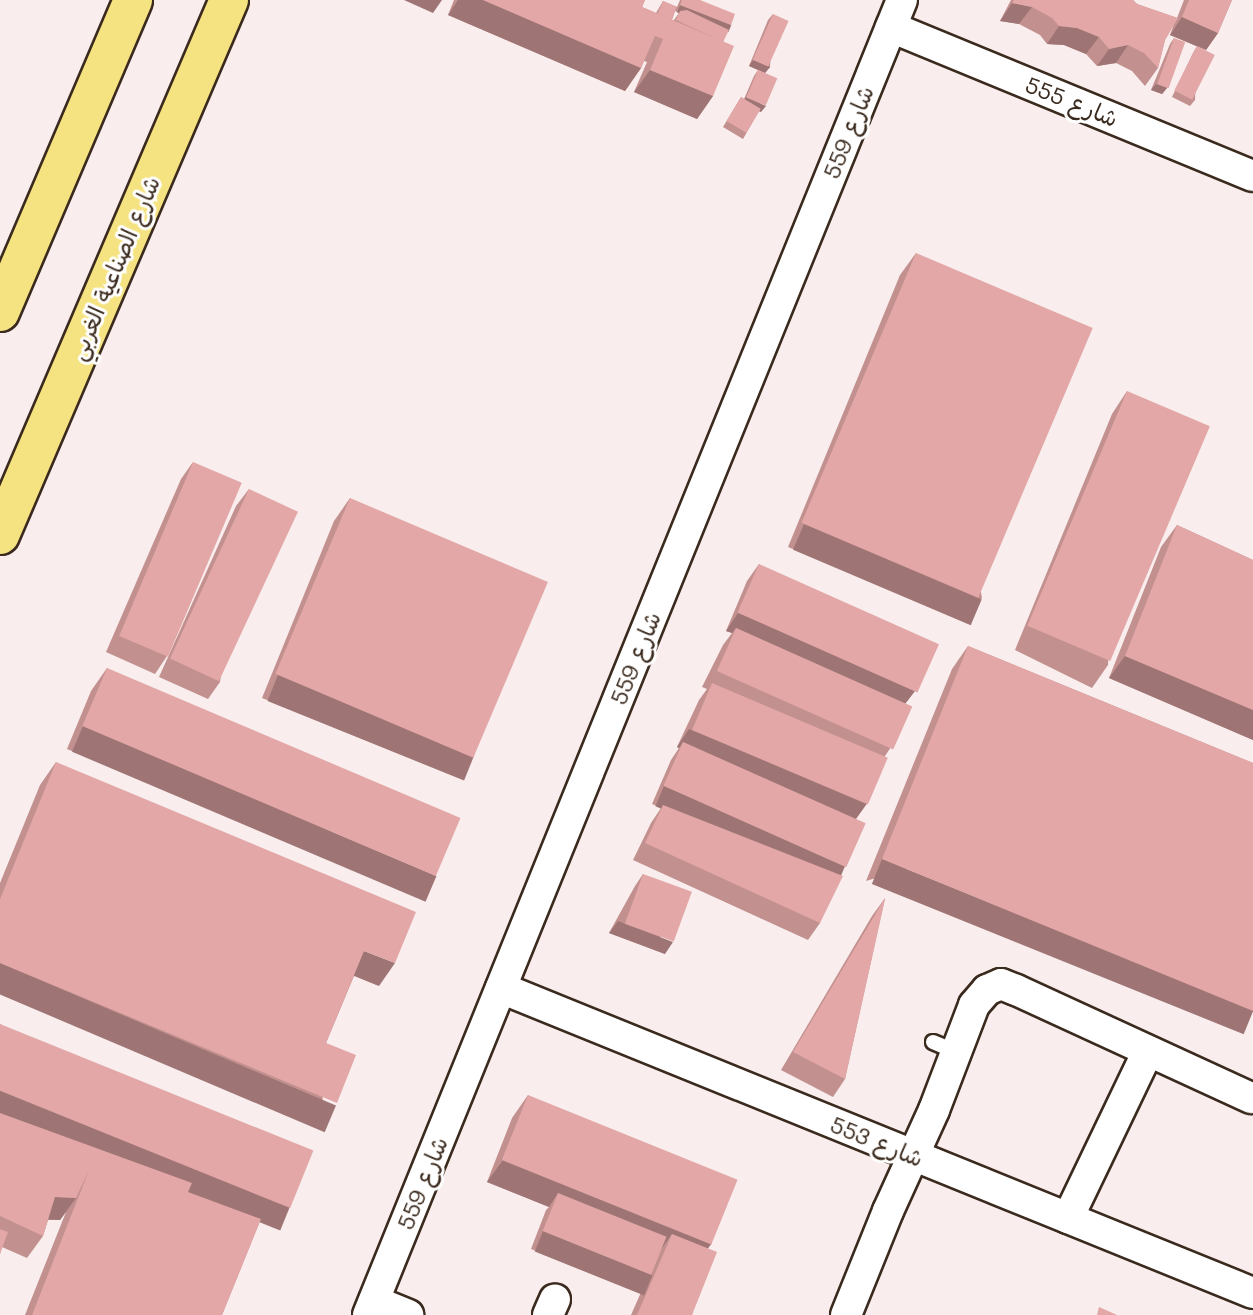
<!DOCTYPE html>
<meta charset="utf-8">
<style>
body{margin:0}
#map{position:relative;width:1253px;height:1315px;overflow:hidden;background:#f9eded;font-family:Mali,"Playpen Sans Arabic",sans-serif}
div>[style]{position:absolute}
.roads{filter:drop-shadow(2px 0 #3b2a1e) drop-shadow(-2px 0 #3b2a1e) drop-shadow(0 2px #3b2a1e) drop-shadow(0 -2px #3b2a1e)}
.lane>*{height:14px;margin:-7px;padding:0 7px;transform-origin:7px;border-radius:7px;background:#fff}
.street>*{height:30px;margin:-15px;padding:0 15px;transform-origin:15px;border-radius:15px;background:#fff}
.primary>*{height:38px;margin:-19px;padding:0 19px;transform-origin:19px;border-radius:19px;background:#f5e382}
.wall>*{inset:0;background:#c2908f}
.shaded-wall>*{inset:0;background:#9e7574;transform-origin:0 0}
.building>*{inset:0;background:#e2a7a6;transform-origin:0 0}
span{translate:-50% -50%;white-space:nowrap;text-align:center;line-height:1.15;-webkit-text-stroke:6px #fff;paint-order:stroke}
.street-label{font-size:23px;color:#3b2a1e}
</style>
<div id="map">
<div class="roads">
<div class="lane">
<i style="left:933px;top:1042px;width:25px;rotate:23deg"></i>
</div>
<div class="street">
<i style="left:891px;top:27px;width:391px;rotate:22.4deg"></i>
<i style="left:501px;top:988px;width:811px;rotate:22.08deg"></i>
<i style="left:1068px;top:1218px;width:185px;rotate:-64.4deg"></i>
<i style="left:374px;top:1301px;width:37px;rotate:22deg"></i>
<i style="left:368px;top:1315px;width:1419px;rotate:-67.9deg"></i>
<i style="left:548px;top:1315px;width:17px;rotate:-66deg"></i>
<i style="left:846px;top:1315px;width:112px;rotate:-68deg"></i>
<i style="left:888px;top:1211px;width:111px;rotate:-65.5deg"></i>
<i style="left:934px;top:1110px;width:112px;rotate:-69.1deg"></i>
<i style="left:974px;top:1005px;width:20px;rotate:-49deg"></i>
<i style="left:987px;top:990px;width:15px;rotate:-23deg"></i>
<i style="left:1001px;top:984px;width:16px;rotate:22deg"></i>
<i style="left:1016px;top:990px;width:259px;rotate:24.7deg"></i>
</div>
<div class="primary">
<i style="left:0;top:312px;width:339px;rotate:-66.9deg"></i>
<i style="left:0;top:535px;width:582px;rotate:-66.83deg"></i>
</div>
</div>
<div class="wall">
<i style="clip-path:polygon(evenodd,454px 0,645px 0,642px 7px,656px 13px,663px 1px,677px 7px,680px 0,700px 0,728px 29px,723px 42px,713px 96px,697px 119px,634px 92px,647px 62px,644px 61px,641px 68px,625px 91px,448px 15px,454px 0,675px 11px,679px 13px,674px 20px,672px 20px,675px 11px)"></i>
<i style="clip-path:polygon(1011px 0,1133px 0,1137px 4px,1177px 18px,1184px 0,1232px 0,1218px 33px,1206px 50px,1170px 35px,1174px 24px,1165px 40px,1158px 68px,1145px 86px,1132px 71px,1116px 63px,1097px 66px,1086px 54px,1064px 45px,1047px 44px,1040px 35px,1019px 24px,1000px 21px)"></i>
<i style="clip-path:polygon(773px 14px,770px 67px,765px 73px,749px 66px,768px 20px)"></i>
<i style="clip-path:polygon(1174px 38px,1167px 88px,1162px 94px,1151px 90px,1170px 44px)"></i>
<i style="clip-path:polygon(1197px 46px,1195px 100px,1190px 106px,1172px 97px,1193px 53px)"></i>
<i style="clip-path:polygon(758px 70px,761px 112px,759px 111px,743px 139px,723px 127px,741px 97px,744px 99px,754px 76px)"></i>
<i style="clip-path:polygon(916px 253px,982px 598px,966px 620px,788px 547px,900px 275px)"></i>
<i style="clip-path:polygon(1127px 391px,1108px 665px,1092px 688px,1015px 650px,1112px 414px)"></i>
<i style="clip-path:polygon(193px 462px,167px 656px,155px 674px,106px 652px,181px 479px)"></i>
<i style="clip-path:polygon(249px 489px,220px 682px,208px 699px,159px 677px,236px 506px)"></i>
<i style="clip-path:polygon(350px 498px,474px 755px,459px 778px,262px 698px,334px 521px)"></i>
<i style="clip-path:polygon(1177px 525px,1253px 560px,1253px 740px,1109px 678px,1161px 547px)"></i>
<i style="clip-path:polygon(759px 564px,918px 687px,905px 704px,891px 747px,885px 756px,868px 802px,856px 819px,846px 863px,838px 874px,820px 923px,808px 940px,633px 860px,651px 823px,661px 808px,652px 804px,671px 760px,679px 748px,677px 747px,699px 700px,707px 689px,702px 687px,723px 645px,732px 633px,726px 631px,747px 581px)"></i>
<i style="clip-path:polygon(968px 646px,1253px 763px,866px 881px,952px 669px)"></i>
<i style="clip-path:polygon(107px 668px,421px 897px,67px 749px,91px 691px)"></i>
<i style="clip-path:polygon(56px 762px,379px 986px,354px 976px,326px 1043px,321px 1126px,0 992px,0 883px,40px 785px)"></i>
<i style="clip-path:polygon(643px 874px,665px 954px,609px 933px,635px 886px)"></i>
<i style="clip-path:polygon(885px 898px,845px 1079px,833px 1097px,781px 1070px,872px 916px)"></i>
<i style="clip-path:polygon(evenodd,0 1024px,291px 1204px,275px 1227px,260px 1221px,222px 1315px,25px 1315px,66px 1212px,60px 1220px,48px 1220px,43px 1236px,27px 1258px,2px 1247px,0 1254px,0 1024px,188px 1191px,215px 1203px,188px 1192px,188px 1191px)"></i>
<i style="clip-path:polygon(528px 1095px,708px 1248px,692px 1315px,631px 1315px,642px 1290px,640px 1292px,531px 1249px,546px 1210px,549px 1207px,487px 1182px,512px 1118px)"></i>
</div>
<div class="shaded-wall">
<i style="clip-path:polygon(404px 0,442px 0,433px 13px)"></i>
<i style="clip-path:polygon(458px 0,483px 0,641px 68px,625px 91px,448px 15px)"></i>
<i style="clip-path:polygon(1012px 3px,1032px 7px,1019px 24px,1000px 21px)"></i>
<i style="left:680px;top:5px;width:55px;height:8px;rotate:21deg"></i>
<i style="clip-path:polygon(1182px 17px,1218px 33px,1206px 50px,1170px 35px)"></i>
<i style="clip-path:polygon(1059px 26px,1077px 28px,1099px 37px,1086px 54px,1064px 45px,1047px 44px)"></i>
<i style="clip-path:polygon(1128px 45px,1116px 63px,1097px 66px,1109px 49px)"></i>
<i style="clip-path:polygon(753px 60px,770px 67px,765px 73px,749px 66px)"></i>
<i style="clip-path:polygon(650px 70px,713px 96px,697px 119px,634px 92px)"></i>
<i style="clip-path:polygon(1156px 84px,1167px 88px,1162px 94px,1151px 90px)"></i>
<i style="clip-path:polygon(746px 97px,766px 106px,761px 112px,742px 103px)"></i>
<i style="left:804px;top:524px;width:193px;height:28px;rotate:23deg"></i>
<i style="clip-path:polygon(738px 613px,918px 687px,905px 704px,736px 628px,732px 633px,726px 631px)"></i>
<i style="clip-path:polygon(1125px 656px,1253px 710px,1253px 740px,1109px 678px)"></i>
<i style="left:278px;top:675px;width:212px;height:28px;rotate:22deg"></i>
<i style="left:83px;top:726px;width:384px;height:28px;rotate:23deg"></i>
<i style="clip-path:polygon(689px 729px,868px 802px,855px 820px,683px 742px,679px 748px,677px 747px)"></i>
<i style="left:664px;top:786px;width:198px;height:22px;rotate:23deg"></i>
<i style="left:882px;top:859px;width:401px;height:27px;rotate:22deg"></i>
<i style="clip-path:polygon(618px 921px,673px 942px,665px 954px,609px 933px)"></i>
<i style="clip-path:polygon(364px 951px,395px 963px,379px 986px,348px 973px)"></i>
<i style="left:0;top:963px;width:365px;height:29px;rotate:23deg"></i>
<i style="left:0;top:1086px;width:314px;height:29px;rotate:22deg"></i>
<i style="clip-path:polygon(503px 1160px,712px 1243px,696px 1265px,672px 1234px,660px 1251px,558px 1193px,549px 1207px,487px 1182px)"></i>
<i style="clip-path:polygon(55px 1197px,76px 1198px,60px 1220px,39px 1219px)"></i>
<i style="left:543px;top:1231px;width:118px;height:22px;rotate:22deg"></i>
</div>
<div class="building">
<i style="clip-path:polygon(483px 0,645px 0,642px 7px,734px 46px,713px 96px,650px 70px,663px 39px,655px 36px,641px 68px)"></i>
<i style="clip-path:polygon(682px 0,700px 0,735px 14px,731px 25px,680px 5px)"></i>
<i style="clip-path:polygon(1014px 0,1133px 0,1137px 4px,1178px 18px,1165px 40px,1158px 68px,1144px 53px,1128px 45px,1109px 49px,1099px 37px,1077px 28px,1059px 26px,1052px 18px,1032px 7px,1012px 3px)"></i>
<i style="clip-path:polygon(1189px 0,1232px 0,1218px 33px,1182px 17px)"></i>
<i style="left:663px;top:1px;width:15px;height:14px;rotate:23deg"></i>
<i style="clip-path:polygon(687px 10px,729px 30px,723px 42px,676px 20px,680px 11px)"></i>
<i style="left:773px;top:14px;width:17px;height:50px;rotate:24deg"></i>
<i style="left:1174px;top:38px;width:12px;height:49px;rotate:20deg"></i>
<i style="left:1197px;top:46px;width:20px;height:50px;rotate:27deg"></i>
<i style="left:758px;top:70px;width:21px;height:30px;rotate:23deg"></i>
<i style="left:741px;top:97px;width:23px;height:28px;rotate:31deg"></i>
<i style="left:916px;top:253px;width:192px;height:293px;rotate:23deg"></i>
<i style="left:1127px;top:391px;width:90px;height:255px;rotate:23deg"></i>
<i style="left:193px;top:462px;width:53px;height:189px;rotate:23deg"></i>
<i style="left:249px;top:489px;width:54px;height:187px;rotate:25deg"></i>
<i style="left:350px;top:498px;width:215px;height:191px;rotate:23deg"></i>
<i style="clip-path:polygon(1177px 525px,1253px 560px,1253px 710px,1125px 656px)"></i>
<i style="left:759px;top:564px;width:197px;height:53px;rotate:24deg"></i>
<i style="left:736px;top:628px;width:193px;height:47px;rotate:24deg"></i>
<i style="clip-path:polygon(968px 646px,1253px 763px,1253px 1011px,882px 859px)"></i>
<i style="left:107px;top:668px;width:384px;height:63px;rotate:23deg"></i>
<i style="left:712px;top:683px;width:191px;height:51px;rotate:23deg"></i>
<i style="left:683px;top:742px;width:200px;height:48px;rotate:24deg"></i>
<i style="clip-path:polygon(56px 762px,416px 912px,395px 963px,364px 951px,326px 1043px,356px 1055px,337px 1103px,0 963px,0 899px)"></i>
<i style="clip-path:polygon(663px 805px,843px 876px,820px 923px,645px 843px)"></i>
<i style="left:643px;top:874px;width:52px;height:53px;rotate:20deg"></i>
<i style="clip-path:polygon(885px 898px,885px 899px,845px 1079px,793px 1052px)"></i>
<i style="left:0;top:1024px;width:338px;height:62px;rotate:22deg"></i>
<i style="left:528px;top:1095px;width:226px;height:70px;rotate:22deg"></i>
<i style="clip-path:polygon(0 1113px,192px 1183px,188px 1192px,261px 1219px,222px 1315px,32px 1315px,89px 1170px,76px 1198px,55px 1197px,43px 1236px,0 1216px)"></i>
<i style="left:558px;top:1193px;width:117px;height:41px;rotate:22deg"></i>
<i style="clip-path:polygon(0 1229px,8px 1232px,0 1254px)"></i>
<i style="clip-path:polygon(672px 1234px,717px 1252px,692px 1315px,637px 1315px)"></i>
<i style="clip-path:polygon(1099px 1307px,1117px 1315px,1097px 1315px)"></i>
</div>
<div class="street-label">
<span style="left:1072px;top:101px;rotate:22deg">شارع 555</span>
<span style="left:848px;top:132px;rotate:-68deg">شارع 559</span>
<span style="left:114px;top:268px;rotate:-67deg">شارع الصناعية الغربي</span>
<span style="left:635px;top:658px;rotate:-68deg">شارع 559</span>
<span style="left:877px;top:1141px;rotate:22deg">شارع 553</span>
<span style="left:422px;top:1183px;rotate:-68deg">شارع 559</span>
</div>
</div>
